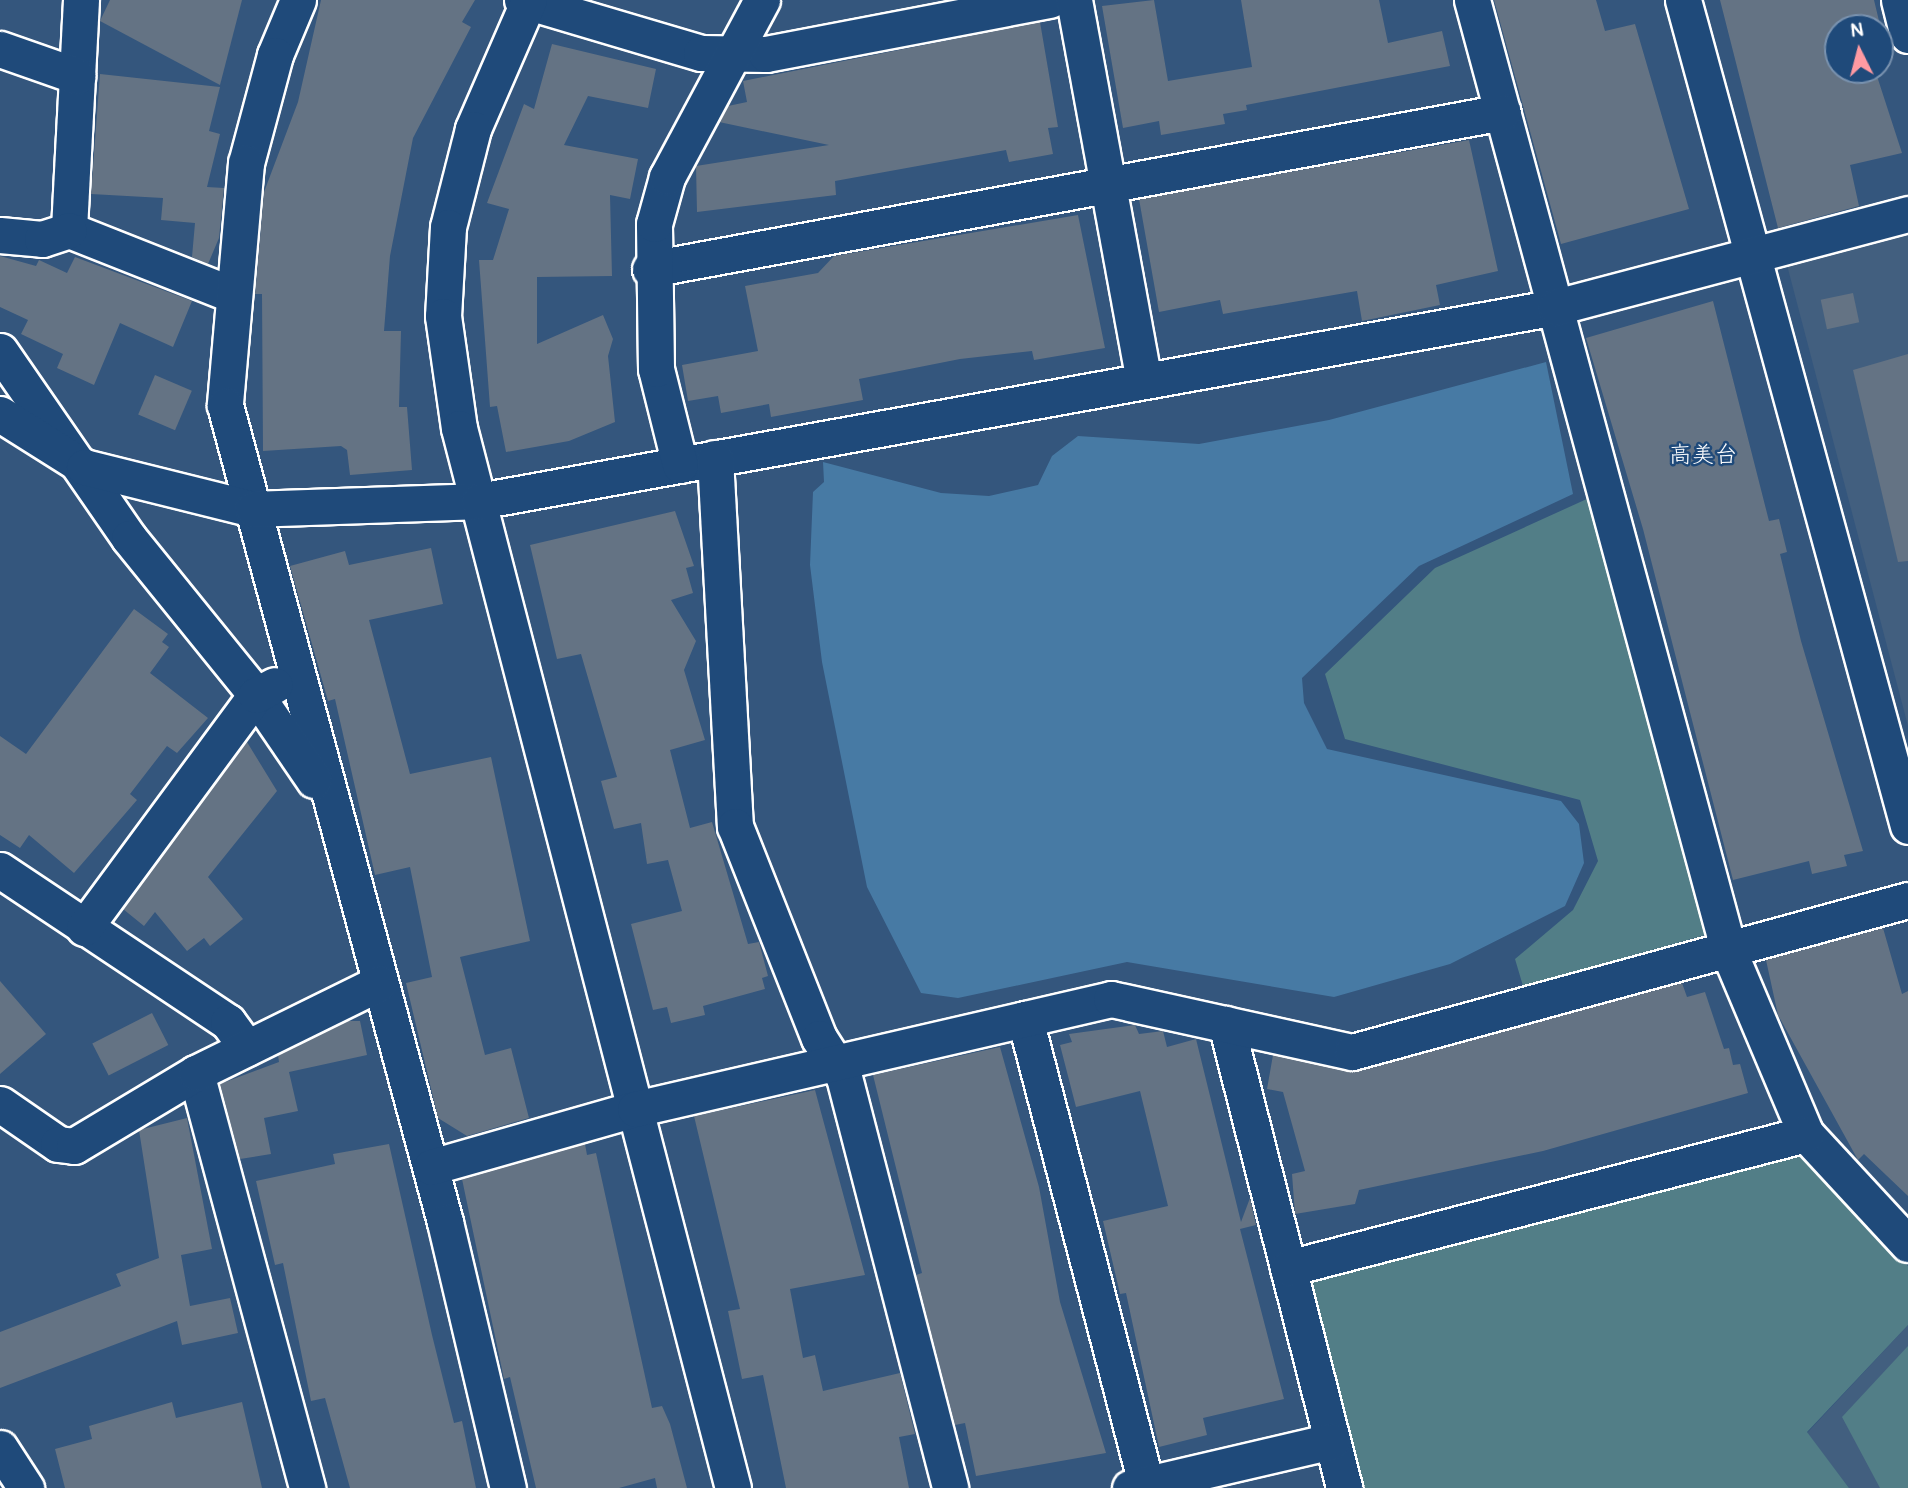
<!DOCTYPE html>
<meta charset="utf-8">
<style>
body{margin:0}
#map{position:relative;width:1908px;height:1488px;overflow:hidden;background:#34567d;font-family:Pangolin,"Klee One",sans-serif}
div>[style]{position:absolute}
.built>*{inset:0;background:#425f7f}
.green>*{inset:0;background:#527e87}
.water>*{inset:0;background:#477aa4}
.building>*{inset:0;background:#647384;transform-origin:0 0}
.roads{filter:drop-shadow(2px 0 #fff) drop-shadow(-2px 0 #fff) drop-shadow(0 2px #fff) drop-shadow(0 -2px #fff)}
.minor>*{height:35px;margin:-17.5px;padding:0 17.5px;transform-origin:17.5px;border-radius:17.5px;background:#1f4a7a}
span{translate:-50% -50%;white-space:nowrap;text-align:center;line-height:1.15;-webkit-text-stroke:5px #1f4a7a;paint-order:stroke}
.quarter-label{font-size:23px;color:#fff}
.north{position:absolute;left:1824px;top:14px;width:70px;height:70px;box-sizing:border-box;background:#1f4a7a;border:2px solid #7992af;border-radius:50%;rotate:354deg;font-size:19px;font-weight:700;line-height:28px;text-align:center;color:#fff}
.north::after{content:'';display:block;margin:auto;width:24px;height:32px;background:#ff9aa2;clip-path:polygon(50% 0,100% 100%,50% 72%,0 100%)}
</style>
<div id="map">
<div class="built">
<i style="clip-path:polygon(1908px 230px,1908px 726px,1787px 265px)"></i>
<i style="clip-path:polygon(1908px 1325px,1908px 1488px,1849px 1488px,1807px 1433px)"></i>
</div>
<div class="green">
<i style="clip-path:polygon(1589px 498px,1709px 934px,1523px 986px,1515px 959px,1573px 910px,1598px 861px,1580px 800px,1345px 739px,1325px 674px,1435px 568px)"></i>
<i style="clip-path:polygon(1803px 1152px,1908px 1266px,1908px 1325px,1807px 1432px,1849px 1488px,1362px 1488px,1309px 1277px)"></i>
<i style="clip-path:polygon(1908px 1346px,1908px 1488px,1880px 1488px,1842px 1417px)"></i>
</div>
<div class="water">
<i style="clip-path:polygon(1546px 362px,1573px 494px,1419px 566px,1302px 678px,1304px 703px,1327px 749px,1561px 801px,1579px 824px,1584px 863px,1565px 906px,1450px 964px,1334px 997px,1127px 962px,958px 998px,921px 993px,867px 887px,822px 662px,810px 565px,813px 492px,824px 482px,823px 462px,941px 493px,989px 496px,1038px 485px,1052px 456px,1078px 436px,1199px 444px,1329px 420px)"></i>
</div>
<div class="building">
<i style="clip-path:polygon(110px 0,242px 0,220px 85px,100px 21px)"></i>
<i style="clip-path:polygon(321px 0,475px 0,462px 22px,471px 27px,413px 138px,390px 256px,384px 331px,401px 331px,399px 407px,407px 407px,412px 470px,350px 475px,347px 450px,341px 446px,263px 451px,262px 294px,255px 294px,264px 192px,298px 102px)"></i>
<i style="clip-path:polygon(1154px 0,1168px 81px,1252px 67px,1241px 0,1379px 0,1388px 43px,1442px 31px,1450px 66px,1246px 105px,1247px 110px,1223px 114px,1225px 124px,1161px 135px,1159px 121px,1123px 128px,1102px 6px)"></i>
<i style="clip-path:polygon(1494px 0,1596px 0,1605px 31px,1635px 24px,1689px 209px,1561px 244px)"></i>
<i style="clip-path:polygon(1720px 0,1874px 0,1880px 25px,1838px 28px,1838px 70px,1875px 70px,1902px 153px,1850px 165px,1859px 206px,1778px 228px)"></i>
<i style="clip-path:polygon(1040px 22px,1058px 127px,1048px 128px,1053px 154px,1009px 162px,1006px 150px,835px 181px,836px 195px,697px 212px,696px 166px,829px 145px,719px 122px,728px 106px,747px 102px,743px 81px)"></i>
<i style="clip-path:polygon(552px 44px,656px 69px,648px 108px,588px 96px,564px 145px,638px 159px,630px 199px,610px 195px,612px 276px,537px 277px,537px 344px,603px 315px,613px 339px,608px 356px,615px 422px,569px 441px,506px 452px,497px 406px,490px 407px,479px 260px,493px 260px,509px 209px,487px 203px,524px 104px,534px 109px)"></i>
<i style="clip-path:polygon(100px 74px,220px 87px,209px 131px,220px 134px,207px 187px,224px 188px,219px 238px,208px 264px,192px 257px,195px 223px,161px 220px,163px 198px,91px 194px)"></i>
<i style="clip-path:polygon(1469px 140px,1498px 271px,1436px 285px,1440px 305px,1362px 321px,1357px 291px,1223px 314px,1220px 300px,1159px 312px,1139px 199px)"></i>
<i style="clip-path:polygon(1078px 215px,1105px 348px,1034px 360px,1032px 351px,960px 359px,859px 379px,863px 400px,771px 417px,769px 404px,721px 413px,718px 396px,688px 401px,682px 365px,758px 351px,745px 286px,818px 273px,834px 256px)"></i>
<i style="clip-path:polygon(0 256px,36px 266px,39px 260px,67px 273px,75px 257px,192px 301px,173px 347px,120px 323px,94px 385px,57px 368px,63px 354px,21px 334px,28px 320px,0 307px)"></i>
<i style="left:1853px;top:293px;width:30px;height:33px;rotate:78deg"></i>
<i style="clip-path:polygon(1713px 301px,1769px 521px,1779px 519px,1787px 552px,1780px 554px,1801px 641px,1863px 851px,1844px 855px,1847px 866px,1812px 874px,1809px 861px,1733px 880px,1643px 529px,1586px 338px)"></i>
<i style="clip-path:polygon(1908px 354px,1908px 561px,1898px 562px,1853px 370px)"></i>
<i style="left:155px;top:375px;width:40px;height:43px;rotate:23deg"></i>
<i style="clip-path:polygon(675px 511px,694px 566px,686px 568px,693px 593px,671px 600px,696px 641px,684px 670px,705px 740px,670px 750px,690px 828px,712px 822px,748px 944px,759px 942px,768px 976px,762px 978px,765px 989px,703px 1006px,705px 1015px,671px 1023px,667px 1007px,653px 1010px,631px 924px,682px 911px,668px 860px,647px 864px,641px 823px,614px 829px,601px 781px,617px 777px,581px 654px,557px 659px,530px 545px)"></i>
<i style="clip-path:polygon(431px 548px,443px 604px,369px 620px,410px 774px,491px 757px,530px 941px,460px 957px,485px 1055px,511px 1048px,529px 1118px,467px 1136px,438px 1118px,406px 983px,432px 977px,410px 867px,375px 875px,335px 699px,328px 701px,290px 566px,345px 551px,349px 565px)"></i>
<i style="clip-path:polygon(134px 609px,168px 634px,162px 642px,169px 647px,150px 673px,208px 718px,177px 753px,167px 746px,130px 794px,137px 800px,74px 873px,29px 835px,20px 848px,0 835px,0 736px,26px 754px)"></i>
<i style="clip-path:polygon(247px 742px,277px 791px,208px 877px,243px 919px,210px 946px,204px 938px,187px 951px,155px 912px,144px 926px,123px 909px)"></i>
<i style="clip-path:polygon(1883px 928px,1902px 994px,1908px 991px,1908px 1196px,1864px 1154px,1858px 1160px,1778px 1015px,1766px 960px)"></i>
<i style="clip-path:polygon(0 981px,46px 1034px,0 1074px)"></i>
<i style="clip-path:polygon(1682px 983px,1687px 997px,1705px 992px,1724px 1049px,1729px 1048px,1733px 1065px,1740px 1064px,1748px 1093px,1543px 1151px,1359px 1190px,1355px 1204px,1295px 1214px,1292px 1174px,1305px 1171px,1283px 1092px,1267px 1089px,1273px 1055px,1357px 1071px)"></i>
<i style="left:152px;top:1013px;width:36px;height:67px;rotate:63deg"></i>
<i style="clip-path:polygon(347px 1021px,360px 1021px,367px 1055px,289px 1072px,298px 1111px,264px 1118px,271px 1154px,240px 1159px,220px 1084px,279px 1062px,278px 1055px)"></i>
<i style="clip-path:polygon(1135px 1025px,1139px 1034px,1163px 1031px,1167px 1047px,1196px 1039px,1241px 1222px,1250px 1198px,1256px 1225px,1240px 1229px,1284px 1399px,1203px 1418px,1207px 1435px,1159px 1447px,1126px 1293px,1120px 1294px,1103px 1221px,1168px 1206px,1140px 1091px,1076px 1107px,1060px 1045px,1072px 1042px,1069px 1034px)"></i>
<i style="clip-path:polygon(1000px 1047px,1039px 1187px,1060px 1302px,1106px 1453px,976px 1476px,965px 1423px,955px 1425px,916px 1275px,922px 1273px,873px 1075px)"></i>
<i style="clip-path:polygon(815px 1090px,865px 1275px,790px 1289px,803px 1358px,815px 1355px,823px 1391px,900px 1373px,915px 1434px,899px 1437px,909px 1488px,786px 1488px,763px 1375px,742px 1379px,728px 1311px,740px 1309px,694px 1116px)"></i>
<i style="clip-path:polygon(187px 1118px,212px 1249px,181px 1255px,190px 1306px,230px 1298px,238px 1333px,182px 1345px,177px 1321px,0 1388px,0 1332px,121px 1286px,116px 1274px,159px 1258px,139px 1130px)"></i>
<i style="clip-path:polygon(389px 1144px,432px 1335px,454px 1423px,462px 1421px,476px 1488px,350px 1488px,325px 1398px,311px 1401px,283px 1263px,275px 1265px,256px 1181px,335px 1164px,333px 1154px)"></i>
<i style="clip-path:polygon(585px 1144px,587px 1155px,596px 1153px,652px 1408px,662px 1406px,670px 1424px,687px 1488px,657px 1488px,655px 1478px,619px 1488px,536px 1488px,510px 1377px,504px 1379px,462px 1179px)"></i>
<i style="clip-path:polygon(172px 1402px,176px 1418px,242px 1402px,262px 1488px,65px 1488px,55px 1449px,92px 1439px,89px 1426px)"></i>
</div>
<div class="roads">
<div class="minor">
<i style="left:81px;top:0;width:230px;rotate:93deg"></i>
<i style="left:69px;top:230px;width:176px;rotate:21.6deg"></i>
<i style="left:298px;top:0;width:60px;rotate:112.7deg"></i>
<i style="left:275px;top:55px;width:112px;rotate:105deg"></i>
<i style="left:246px;top:163px;width:243px;rotate:95deg"></i>
<i style="left:225px;top:405px;width:846px;rotate:74.93deg"></i>
<i style="left:445px;top:1222px;width:273px;rotate:76.7deg"></i>
<i style="left:522px;top:0;width:187px;rotate:16.5deg"></i>
<i style="left:701px;top:53px;width:65px;rotate:0.9deg"></i>
<i style="left:766px;top:54px;width:289px;rotate:-10.8deg"></i>
<i style="left:529px;top:0;width:141px;rotate:113.5deg"></i>
<i style="left:473px;top:129px;width:101px;rotate:104.3deg"></i>
<i style="left:448px;top:227px;width:89px;rotate:93.2deg"></i>
<i style="left:443px;top:316px;width:113px;rotate:81.9deg"></i>
<i style="left:459px;top:428px;width:1095px;rotate:75.51deg"></i>
<i style="left:1074px;top:0;width:386px;rotate:79.6deg"></i>
<i style="left:1472px;top:0;width:986px;rotate:74.89deg"></i>
<i style="left:1729px;top:952px;width:198px;rotate:67.1deg"></i>
<i style="left:1806px;top:1134px;width:150px;rotate:47.2deg"></i>
<i style="left:1683px;top:0;width:856px;rotate:74.76deg"></i>
<i style="left:1899px;top:0;width:36px;rotate:76deg"></i>
<i style="left:0;top:49px;width:82px;rotate:19.3deg"></i>
<i style="left:0;top:235px;width:42px;rotate:5.4deg"></i>
<i style="left:42px;top:239px;width:28px;rotate:-18deg"></i>
<i style="left:650px;top:269px;width:867px;rotate:-10.43deg"></i>
<i style="left:0;top:351px;width:227px;rotate:55.4deg"></i>
<i style="left:129px;top:538px;width:202px;rotate:51deg"></i>
<i style="left:256px;top:695px;width:103px;rotate:55.7deg"></i>
<i style="left:0;top:414px;width:99px;rotate:32.2deg"></i>
<i style="left:84px;top:467px;width:174px;rotate:14deg"></i>
<i style="left:253px;top:509px;width:226px;rotate:-2deg"></i>
<i style="left:479px;top:501px;width:1094px;rotate:-10.21deg"></i>
<i style="left:1556px;top:307px;width:364px;rotate:-14.8deg"></i>
<i style="left:715px;top:458px;width:369px;rotate:86.9deg"></i>
<i style="left:735px;top:826px;width:228px;rotate:68.4deg"></i>
<i style="left:819px;top:1038px;width:46px;rotate:57.3deg"></i>
<i style="left:844px;top:1077px;width:424px;rotate:75.5deg"></i>
<i style="left:680px;top:465px;width:99px;rotate:-104deg"></i>
<i style="left:656px;top:369px;width:145px;rotate:-90.8deg"></i>
<i style="left:654px;top:224px;width:49px;rotate:-74.5deg"></i>
<i style="left:667px;top:177px;width:201px;rotate:-61.8deg"></i>
<i style="left:0;top:870px;width:274px;rotate:33.7deg"></i>
<i style="left:228px;top:1022px;width:32px;rotate:54deg"></i>
<i style="left:84px;top:928px;width:290px;rotate:-53.6deg"></i>
<i style="left:256px;top:695px;width:21px;rotate:-28deg"></i>
<i style="left:1025px;top:1019px;width:485px;rotate:75.4deg"></i>
<i style="left:1226px;top:1024px;width:479px;rotate:75.7deg"></i>
<i style="left:196px;top:1073px;width:430px;rotate:75deg"></i>
<i style="left:0;top:1104px;width:70px;rotate:34.6deg"></i>
<i style="left:58px;top:1144px;width:16px;rotate:7deg"></i>
<i style="left:74px;top:1146px;width:142px;rotate:-30.9deg"></i>
<i style="left:196px;top:1073px;width:204px;rotate:-26.2deg"></i>
<i style="left:431px;top:1167px;width:212px;rotate:-15.9deg"></i>
<i style="left:635px;top:1109px;width:489px;rotate:-13deg"></i>
<i style="left:1111px;top:999px;width:247px;rotate:12.4deg"></i>
<i style="left:1352px;top:1052px;width:576px;rotate:-15.29deg"></i>
<i style="left:1288px;top:1268px;width:535px;rotate:-14.5deg"></i>
<i style="left:0;top:1448px;width:48px;rotate:57deg"></i>
<i style="left:1130px;top:1488px;width:207px;rotate:-13.1deg"></i>
</div>
</div>
<div class="quarter-label">
<span style="left:1703px;top:455px">高美台</span>
</div>
<div class="north">N</div>
</div>
